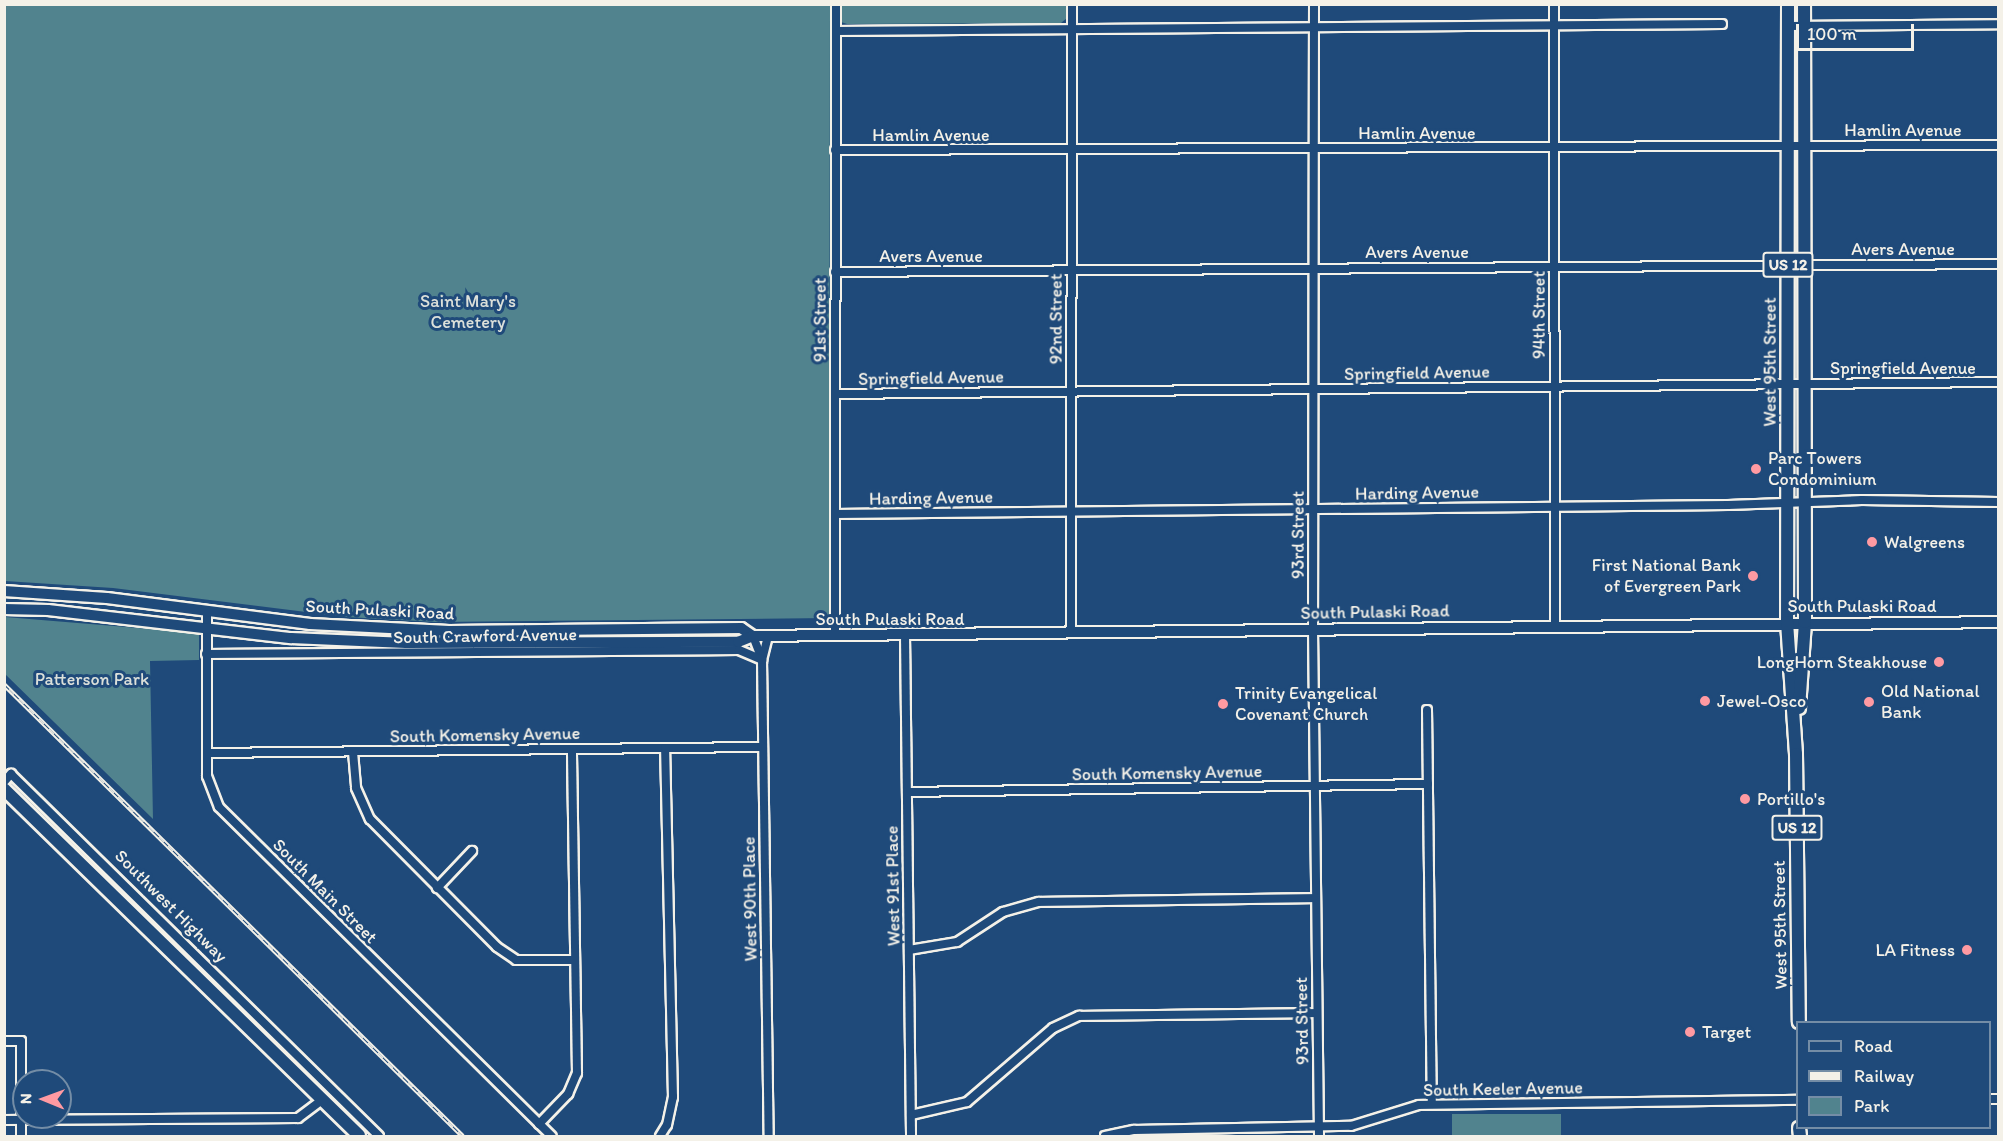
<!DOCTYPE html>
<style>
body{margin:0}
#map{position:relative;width:2003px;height:1141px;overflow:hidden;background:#1f4a7a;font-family:Itim,sans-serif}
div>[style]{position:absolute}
.green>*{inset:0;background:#51838e;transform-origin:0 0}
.roads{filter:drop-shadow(2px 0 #f4f1e8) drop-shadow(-2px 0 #f4f1e8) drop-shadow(0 2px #f4f1e8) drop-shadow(0 -2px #f4f1e8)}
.street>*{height:8px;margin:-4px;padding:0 4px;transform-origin:4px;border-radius:4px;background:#1f4a7a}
.secondary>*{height:10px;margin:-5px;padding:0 5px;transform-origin:5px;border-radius:5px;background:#1f4a7a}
.primary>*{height:12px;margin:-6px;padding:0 6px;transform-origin:6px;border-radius:6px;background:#1f4a7a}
.rail>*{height:4.5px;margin-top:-2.25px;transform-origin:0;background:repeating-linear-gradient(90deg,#1f4a7a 0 7px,#f4f1e8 0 14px);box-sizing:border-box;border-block:2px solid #f4f1e8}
.dots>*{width:16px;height:16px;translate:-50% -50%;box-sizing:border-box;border:3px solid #1f4a7a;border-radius:50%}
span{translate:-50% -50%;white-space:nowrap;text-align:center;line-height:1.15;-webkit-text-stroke:6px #1f4a7a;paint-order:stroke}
.shield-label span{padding:2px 4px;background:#1f4a7a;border:2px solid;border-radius:4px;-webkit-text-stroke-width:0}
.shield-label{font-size:16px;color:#f4f1e8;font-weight:700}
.street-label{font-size:18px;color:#f4f1e8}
.park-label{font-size:18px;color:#dce0da}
.poi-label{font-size:18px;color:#f4f1e8}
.left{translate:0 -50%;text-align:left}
.right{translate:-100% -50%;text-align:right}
.frame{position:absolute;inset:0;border:6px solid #f4f1e8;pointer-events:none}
.legend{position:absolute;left:1796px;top:1021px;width:195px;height:108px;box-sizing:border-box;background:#1f4a7a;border:2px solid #748da6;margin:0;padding:8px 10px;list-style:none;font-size:18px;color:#f4f1e8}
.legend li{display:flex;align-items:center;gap:12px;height:30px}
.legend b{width:30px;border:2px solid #748da6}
.north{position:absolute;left:12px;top:1069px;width:60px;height:60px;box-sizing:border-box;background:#1f4a7a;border:2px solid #748da6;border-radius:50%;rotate:271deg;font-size:16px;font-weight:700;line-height:24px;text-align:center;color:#f4f1e8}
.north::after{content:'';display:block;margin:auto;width:21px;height:27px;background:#ff9aa2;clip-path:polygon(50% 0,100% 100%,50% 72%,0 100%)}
.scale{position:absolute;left:1796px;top:24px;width:118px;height:27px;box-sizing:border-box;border:3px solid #f4f1e8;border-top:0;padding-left:8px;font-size:18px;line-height:21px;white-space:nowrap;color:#f4f1e8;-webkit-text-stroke:4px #1f4a7a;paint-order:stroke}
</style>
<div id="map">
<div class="green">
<i style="clip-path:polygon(5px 4px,830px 5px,829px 618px,437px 622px,346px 617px,113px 588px,5px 581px)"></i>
<i style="clip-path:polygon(840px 5px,1067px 5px,1067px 18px,1061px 23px,847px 24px,841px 22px)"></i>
<i style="clip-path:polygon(5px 617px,199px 633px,199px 660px,150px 661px,153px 819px,5px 674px)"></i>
<i style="left:1561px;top:1114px;width:22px;height:109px;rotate:90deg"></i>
</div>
<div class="roads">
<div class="street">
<i style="left:1314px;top:4px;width:625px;rotate:90.09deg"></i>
<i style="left:1313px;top:629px;width:507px;rotate:89.32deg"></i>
<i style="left:1554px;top:4px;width:622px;rotate:89.91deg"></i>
<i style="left:1788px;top:26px;width:210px;rotate:-0.5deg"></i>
<i style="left:836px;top:31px;width:886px;rotate:-0.45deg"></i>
<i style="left:835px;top:150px;width:1163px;rotate:-0.25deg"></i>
<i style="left:835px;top:272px;width:1163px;rotate:-0.39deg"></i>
<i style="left:835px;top:394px;width:1163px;rotate:-0.59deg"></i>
<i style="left:835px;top:514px;width:893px;rotate:-0.58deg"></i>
<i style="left:1728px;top:505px;width:134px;rotate:-2.1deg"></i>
<i style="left:1862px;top:500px;width:136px;rotate:0.8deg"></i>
<i style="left:207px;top:611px;width:165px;rotate:90deg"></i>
<i style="left:207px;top:776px;width:33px;rotate:69deg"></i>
<i style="left:219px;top:807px;width:468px;rotate:44.7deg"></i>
<i style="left:1071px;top:633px;width:629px;rotate:-89.91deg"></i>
<i style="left:905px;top:635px;width:501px;rotate:89.31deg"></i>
<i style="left:753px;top:636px;width:26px;rotate:69deg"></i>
<i style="left:768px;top:636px;width:25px;rotate:104deg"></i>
<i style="left:762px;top:660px;width:476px;rotate:89.2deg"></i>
<i style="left:835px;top:636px;width:632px;rotate:-89.91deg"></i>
<i style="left:206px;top:654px;width:533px;rotate:-0.43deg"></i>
<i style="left:739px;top:650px;width:25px;rotate:23deg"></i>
<i style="left:1427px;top:710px;width:394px;rotate:89.3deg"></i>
<i style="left:353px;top:752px;width:36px;rotate:85deg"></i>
<i style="left:356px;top:788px;width:34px;rotate:66deg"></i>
<i style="left:370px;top:819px;width:180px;rotate:45.2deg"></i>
<i style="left:497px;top:947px;width:23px;rotate:34deg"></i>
<i style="left:516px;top:960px;width:59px"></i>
<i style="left:207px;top:753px;width:556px;rotate:-0.62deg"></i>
<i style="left:4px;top:782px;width:11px;rotate:-49deg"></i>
<i style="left:11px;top:774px;width:516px;rotate:44.53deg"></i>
<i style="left:907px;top:792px;width:521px;rotate:-0.88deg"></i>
<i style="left:437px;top:888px;width:51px;rotate:-46.6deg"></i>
<i style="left:909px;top:950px;width:49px;rotate:-9.5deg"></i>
<i style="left:957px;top:942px;width:55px;rotate:-33.1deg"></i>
<i style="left:1003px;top:912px;width:37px;rotate:-16deg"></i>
<i style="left:1039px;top:902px;width:277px;rotate:-0.8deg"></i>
<i style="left:4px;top:1041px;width:17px"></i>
<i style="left:21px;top:1041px;width:95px;rotate:90deg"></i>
<i style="left:1990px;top:1099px;width:8px"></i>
<i style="left:911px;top:1115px;width:57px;rotate:-13.1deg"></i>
<i style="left:967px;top:1102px;width:113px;rotate:-40.7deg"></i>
<i style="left:1053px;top:1028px;width:29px;rotate:-25deg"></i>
<i style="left:1079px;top:1016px;width:238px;rotate:-0.7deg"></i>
<i style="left:4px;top:1120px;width:294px;rotate:-0.4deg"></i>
<i style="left:298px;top:1118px;width:30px;rotate:-37deg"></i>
<i style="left:539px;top:1124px;width:42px;rotate:-46deg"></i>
<i style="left:568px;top:1094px;width:23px;rotate:-67deg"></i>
<i style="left:577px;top:1073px;width:324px;rotate:-90.9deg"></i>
<i style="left:660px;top:1136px;width:13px;rotate:-58deg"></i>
<i style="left:667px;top:1125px;width:29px;rotate:-78deg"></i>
<i style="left:673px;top:1097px;width:349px;rotate:-91.3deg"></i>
<i style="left:1105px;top:1136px;width:30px;rotate:-12deg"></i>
<i style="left:1134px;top:1130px;width:217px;rotate:-1.1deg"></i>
<i style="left:1351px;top:1126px;width:71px;rotate:-17.2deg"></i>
<i style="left:1419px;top:1105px;width:379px;rotate:-0.8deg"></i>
</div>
<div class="secondary">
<i style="left:4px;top:591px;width:103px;rotate:3.9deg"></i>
<i style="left:107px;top:598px;width:205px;rotate:7.3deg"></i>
<i style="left:310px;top:624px;width:139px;rotate:2.9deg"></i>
<i style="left:449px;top:631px;width:292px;rotate:-0.6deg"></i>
<i style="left:741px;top:628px;width:14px;rotate:34deg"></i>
<i style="left:4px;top:609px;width:44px;rotate:1.3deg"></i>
<i style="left:48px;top:610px;width:245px;rotate:6.6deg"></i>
<i style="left:291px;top:638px;width:115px;rotate:2.5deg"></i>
<i style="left:406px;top:643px;width:332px;rotate:-0.2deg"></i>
<i style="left:738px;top:642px;width:16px;rotate:-22deg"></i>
<i style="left:753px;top:636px;width:1245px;rotate:-0.64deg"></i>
</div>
<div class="primary">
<i style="left:1788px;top:4px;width:618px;rotate:90.09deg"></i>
<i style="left:1787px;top:622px;width:132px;rotate:86.1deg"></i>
<i style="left:1796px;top:754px;width:268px;rotate:89.4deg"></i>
<i style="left:1799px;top:708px;width:86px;rotate:-86deg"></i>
<i style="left:1805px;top:622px;width:618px;rotate:-90.09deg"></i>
<i style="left:4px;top:789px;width:496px;rotate:44.3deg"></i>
<i style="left:1799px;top:1128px;width:8px;rotate:83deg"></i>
</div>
</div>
<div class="rail">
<i style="left:4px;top:684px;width:644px;rotate:44.56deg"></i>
</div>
<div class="dots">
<i style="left:1756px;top:469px;background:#ff9aa2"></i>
<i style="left:1872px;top:542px;background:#ff9aa2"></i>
<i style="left:1753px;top:576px;background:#ff9aa2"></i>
<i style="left:1939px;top:662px;background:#ff9aa2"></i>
<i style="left:1705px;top:701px;background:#ff9aa2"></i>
<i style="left:1869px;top:702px;background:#ff9aa2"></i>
<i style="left:1223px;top:704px;background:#ff9aa2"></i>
<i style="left:1745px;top:799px;background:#ff9aa2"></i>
<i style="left:1967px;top:950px;background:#ff9aa2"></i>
<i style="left:1690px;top:1032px;background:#ff9aa2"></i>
</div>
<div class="shield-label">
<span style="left:1788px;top:265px">US 12</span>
<span style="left:1797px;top:828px">US 12</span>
</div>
<div class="street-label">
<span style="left:1903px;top:130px">Hamlin Avenue</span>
<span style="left:1417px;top:133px">Hamlin Avenue</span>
<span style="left:931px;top:135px">Hamlin Avenue</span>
<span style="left:1903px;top:249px">Avers Avenue</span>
<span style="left:1417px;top:252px">Avers Avenue</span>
<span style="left:931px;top:256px">Avers Avenue</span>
<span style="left:1539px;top:315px;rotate:-90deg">94th Street</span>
<span style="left:1056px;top:319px;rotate:-90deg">92nd Street</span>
<span style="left:820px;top:320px;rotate:-90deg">91st Street</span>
<span style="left:1770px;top:362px;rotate:-90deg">West 95th Street</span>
<span style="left:1903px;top:368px">Springfield Avenue</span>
<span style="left:1417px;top:373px;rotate:-1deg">Springfield Avenue</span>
<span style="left:931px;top:378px;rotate:-1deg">Springfield Avenue</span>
<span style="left:1417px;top:493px;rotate:-1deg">Harding Avenue</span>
<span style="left:931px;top:498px;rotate:-1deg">Harding Avenue</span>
<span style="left:1298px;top:535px;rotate:-90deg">93rd Street</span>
<span style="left:1862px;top:606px">South Pulaski Road</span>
<span style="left:380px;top:610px;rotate:3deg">South Pulaski Road</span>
<span style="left:1375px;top:612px;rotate:-1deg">South Pulaski Road</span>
<span style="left:890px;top:619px">South Pulaski Road</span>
<span style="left:485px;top:636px;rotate:-1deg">South Crawford Avenue</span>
<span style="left:485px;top:735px;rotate:-1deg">South Komensky Avenue</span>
<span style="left:1167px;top:773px;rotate:-1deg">South Komensky Avenue</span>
<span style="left:893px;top:886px;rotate:-91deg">West 91st Place</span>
<span style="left:325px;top:891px;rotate:45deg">South Main Street</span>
<span style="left:750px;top:899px;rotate:-91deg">West 90th Place</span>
<span style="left:171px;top:906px;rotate:45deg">Southwest Highway</span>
<span style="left:1780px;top:925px;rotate:-91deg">West 95th Street</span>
<span style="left:1302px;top:1021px;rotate:-91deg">93rd Street</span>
<span style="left:1503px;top:1089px;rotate:-1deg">South Keeler Avenue</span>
</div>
<div class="park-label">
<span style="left:468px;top:312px">Saint Mary's<br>Cemetery</span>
<span style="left:92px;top:679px">Patterson Park</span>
</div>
<div class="poi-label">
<span class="left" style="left:1768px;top:469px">Parc Towers<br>Condominium</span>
<span class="left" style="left:1884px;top:542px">Walgreens</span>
<span class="right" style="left:1741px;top:576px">First National Bank<br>of Evergreen Park</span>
<span class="right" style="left:1927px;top:662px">LongHorn Steakhouse</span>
<span class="left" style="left:1881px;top:702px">Old National<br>Bank</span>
<span class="left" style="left:1235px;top:704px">Trinity Evangelical<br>Covenant Church</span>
<span class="left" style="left:1717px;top:701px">Jewel-Osco</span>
<span class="left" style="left:1757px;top:799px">Portillo's</span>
<span class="right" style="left:1955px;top:950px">LA Fitness</span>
<span class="left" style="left:1702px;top:1032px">Target</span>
</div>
<div class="frame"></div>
<ul class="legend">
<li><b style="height:8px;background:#1f4a7a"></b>Road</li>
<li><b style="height:8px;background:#f4f1e8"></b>Railway</li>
<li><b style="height:16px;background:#51838e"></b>Park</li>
</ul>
<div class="north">N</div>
<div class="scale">100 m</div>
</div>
